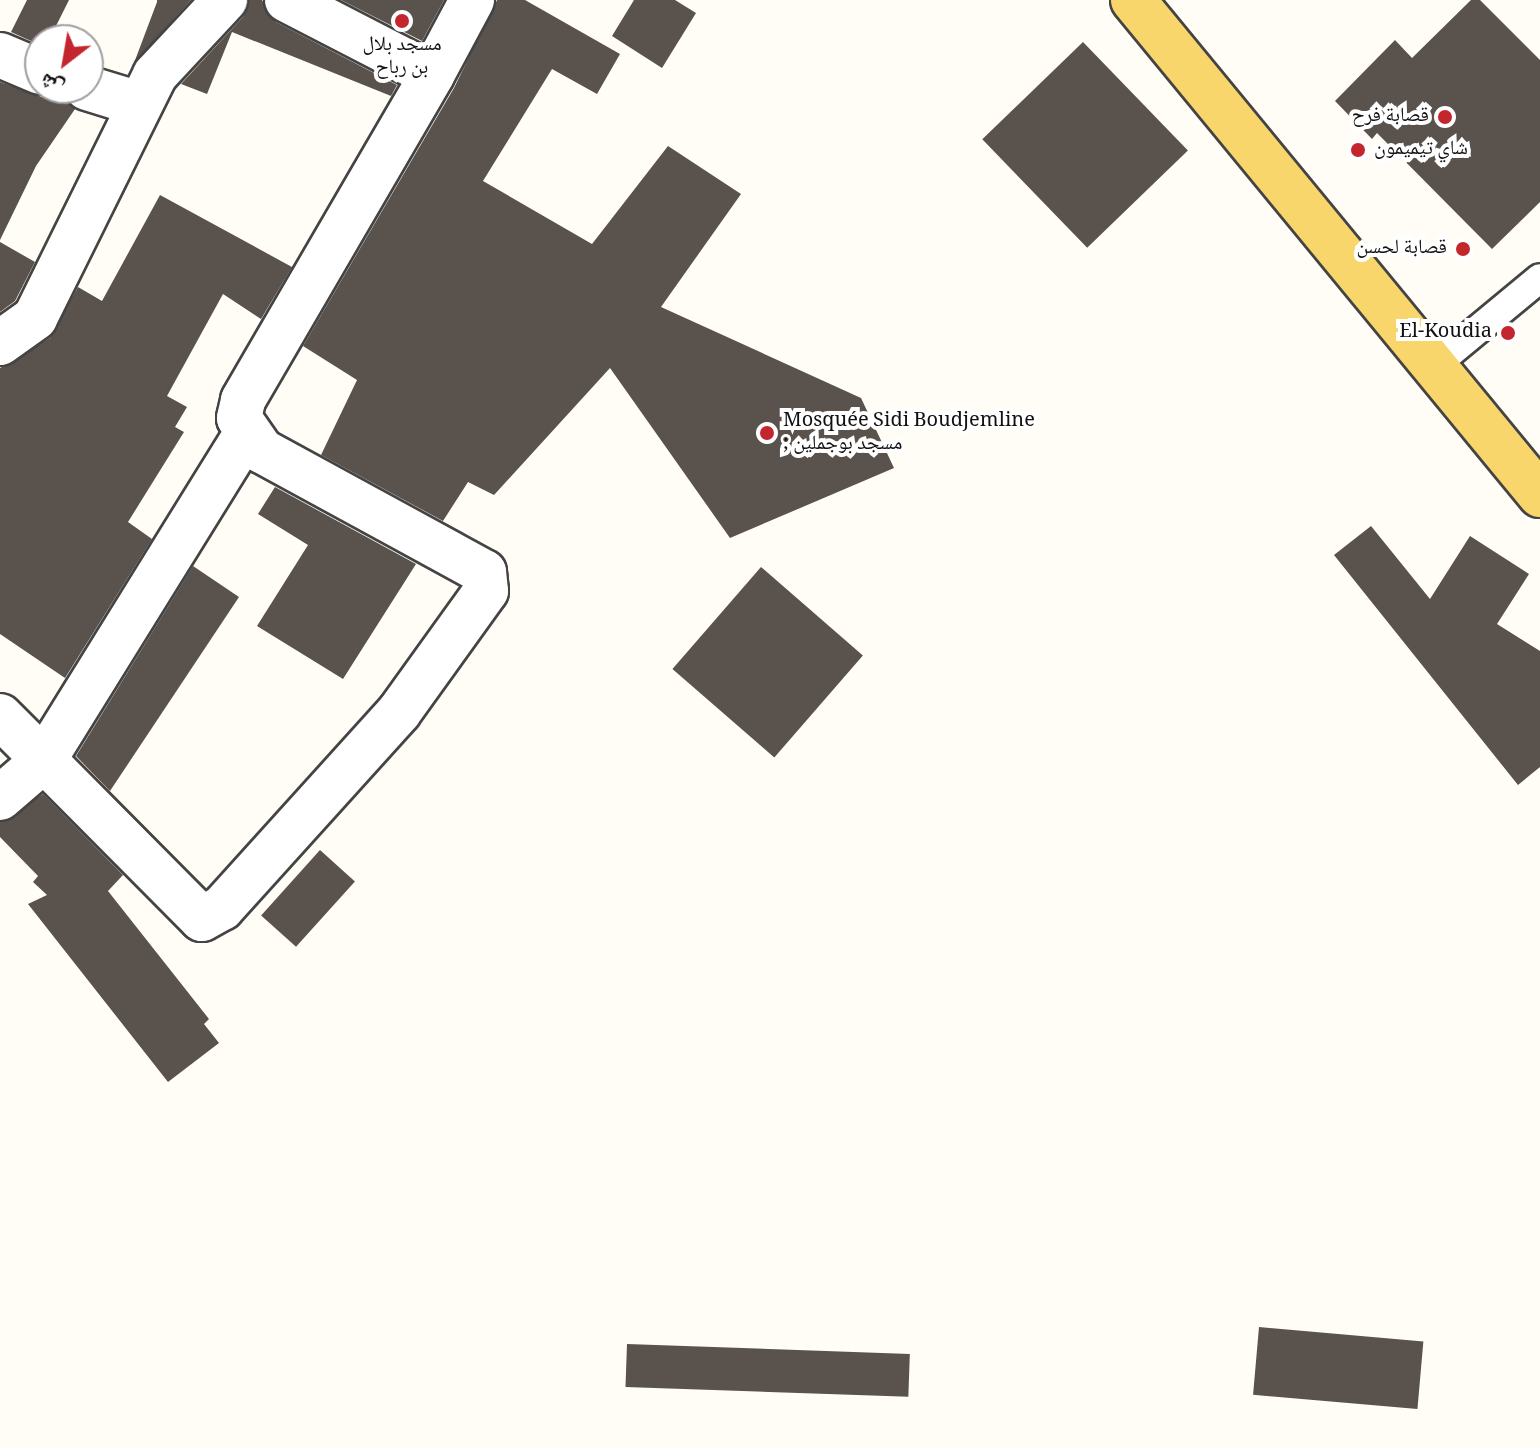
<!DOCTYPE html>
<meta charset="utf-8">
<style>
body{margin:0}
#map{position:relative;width:1540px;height:1447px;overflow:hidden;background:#fffdf5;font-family:Georgia,"Noto Naskh Arabic",serif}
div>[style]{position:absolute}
.building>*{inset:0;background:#5a524d;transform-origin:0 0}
.roads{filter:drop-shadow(2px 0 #444) drop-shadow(-2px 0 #444) drop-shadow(0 2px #444) drop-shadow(0 -2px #444)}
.service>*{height:28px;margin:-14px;padding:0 14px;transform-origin:14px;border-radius:14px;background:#fff}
.minor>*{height:44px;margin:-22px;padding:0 22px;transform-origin:22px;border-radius:22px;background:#fff}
.primary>*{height:44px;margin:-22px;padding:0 22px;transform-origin:22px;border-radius:22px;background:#f9d66b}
.dots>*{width:22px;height:22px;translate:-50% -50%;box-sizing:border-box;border:4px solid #fff;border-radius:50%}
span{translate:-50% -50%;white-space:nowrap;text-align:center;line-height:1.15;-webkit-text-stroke:8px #fff;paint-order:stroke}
.poi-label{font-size:20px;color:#111}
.right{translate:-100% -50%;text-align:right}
.left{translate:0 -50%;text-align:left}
.north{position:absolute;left:24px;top:24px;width:80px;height:80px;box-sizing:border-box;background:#fff;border:2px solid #a0a0a0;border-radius:50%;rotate:211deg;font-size:22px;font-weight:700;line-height:32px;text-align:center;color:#111}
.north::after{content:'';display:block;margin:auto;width:28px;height:36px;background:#c4262e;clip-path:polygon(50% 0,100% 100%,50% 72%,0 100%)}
</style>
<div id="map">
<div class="building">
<i style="clip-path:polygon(27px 0,69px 0,49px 40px,40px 45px,11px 32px)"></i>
<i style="clip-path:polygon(157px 0,191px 0,134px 63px,157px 2px)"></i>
<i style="clip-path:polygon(249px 0,262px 0,276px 22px,397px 85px,391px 96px,232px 32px,207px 94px,181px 84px,243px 17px)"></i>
<i style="clip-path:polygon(341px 0,444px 0,422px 41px)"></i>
<i style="clip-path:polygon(497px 0,525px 0,620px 54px,597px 94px,552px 69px,483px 181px,592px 244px,668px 146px,741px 194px,661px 307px,861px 398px,894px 468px,730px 538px,610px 368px,494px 495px,468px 482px,443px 521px,321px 455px,357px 380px,303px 346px,454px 88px)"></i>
<i style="clip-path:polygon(634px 0,675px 0,696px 13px,662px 68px,612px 36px)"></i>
<i style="clip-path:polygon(1471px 0,1480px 0,1540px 60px,1540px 202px,1492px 249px,1377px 133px,1372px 139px,1335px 101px,1395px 40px,1412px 58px)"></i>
<i style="left:1083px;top:42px;width:151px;height:140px;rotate:46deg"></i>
<i style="clip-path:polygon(0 82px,42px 97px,63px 88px,75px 109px,36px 166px,0 240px)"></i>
<i style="clip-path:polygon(160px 195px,292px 267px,261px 319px,223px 294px,167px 396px,187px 407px,175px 427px,184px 432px,128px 522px,152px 539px,65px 678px,0 634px,0 368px,50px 338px,78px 287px,102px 301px)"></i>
<i style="clip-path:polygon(0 242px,35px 262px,15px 301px,0 312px)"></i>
<i style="clip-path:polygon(275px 487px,416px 564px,343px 679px,257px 626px,308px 545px,258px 514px)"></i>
<i style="clip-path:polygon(1371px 526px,1430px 599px,1470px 536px,1529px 574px,1497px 624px,1540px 651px,1540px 767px,1518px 785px,1334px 555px)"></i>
<i style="clip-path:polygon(193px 566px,239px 597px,110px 791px,76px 756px)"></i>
<i style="left:761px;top:567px;width:135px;height:135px;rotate:41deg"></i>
<i style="clip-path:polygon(43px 794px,123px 875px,108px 891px,209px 1019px,204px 1024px,219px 1043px,168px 1082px,28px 904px,47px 895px,33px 882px,38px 876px,0 837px,0 822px)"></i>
<i style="left:320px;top:850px;width:47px;height:88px;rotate:42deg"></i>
<i style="left:1259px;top:1327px;width:165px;height:68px;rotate:5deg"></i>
<i style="left:627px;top:1344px;width:283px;height:43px;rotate:2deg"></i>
</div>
<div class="roads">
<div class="service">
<i style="left:1435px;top:365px;width:136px;rotate:-39.6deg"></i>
</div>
<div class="minor">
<i style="left:287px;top:0;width:163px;rotate:27.3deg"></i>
<i style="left:432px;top:75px;width:85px;rotate:-61.9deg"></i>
<i style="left:0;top:55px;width:43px;rotate:23deg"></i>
<i style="left:87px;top:88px;width:54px;rotate:17.1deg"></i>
<i style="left:0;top:343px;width:43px;rotate:-35.5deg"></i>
<i style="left:35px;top:318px;width:271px;rotate:-63.7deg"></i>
<i style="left:155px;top:75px;width:103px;rotate:-47deg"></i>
<i style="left:246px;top:434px;width:384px;rotate:121.8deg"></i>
<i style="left:44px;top:760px;width:224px;rotate:45.2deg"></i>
<i style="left:202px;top:919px;width:23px;rotate:-29deg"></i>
<i style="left:222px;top:908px;width:264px;rotate:-47.9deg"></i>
<i style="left:399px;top:712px;width:149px;rotate:-54.3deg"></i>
<i style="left:486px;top:591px;width:19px;rotate:-96deg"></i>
<i style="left:484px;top:572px;width:253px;rotate:-151.4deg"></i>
<i style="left:262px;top:451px;width:40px;rotate:-124.9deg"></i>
<i style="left:239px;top:418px;width:18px;rotate:-77deg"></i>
<i style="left:243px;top:400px;width:376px;rotate:-59.8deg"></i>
<i style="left:0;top:716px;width:62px;rotate:45deg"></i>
<i style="left:44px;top:760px;width:58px;rotate:139.2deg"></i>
</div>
<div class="primary">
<i style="left:1133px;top:0;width:641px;rotate:50.57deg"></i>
</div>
</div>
<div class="dots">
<i style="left:402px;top:21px;background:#c4262e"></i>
<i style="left:1445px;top:117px;background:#c4262e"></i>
<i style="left:1358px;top:150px;background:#c4262e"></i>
<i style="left:1463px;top:249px;background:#c4262e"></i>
<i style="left:1508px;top:333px;background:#c4262e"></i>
<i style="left:767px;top:433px;background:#c4262e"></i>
</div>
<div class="poi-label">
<span style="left:402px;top:58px">مسجد بلال<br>بن رباح</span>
<span class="right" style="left:1429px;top:117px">قصابة فرح</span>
<span class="left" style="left:1374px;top:150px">شاي تيميمون</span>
<span class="right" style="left:1447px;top:249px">قصابة لحسن</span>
<span class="right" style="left:1492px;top:333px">El-Koudia</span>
<span class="left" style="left:783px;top:434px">Mosquée Sidi Boudjemline<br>; مسجد بوجملين</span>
</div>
<div class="north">ش</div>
</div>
